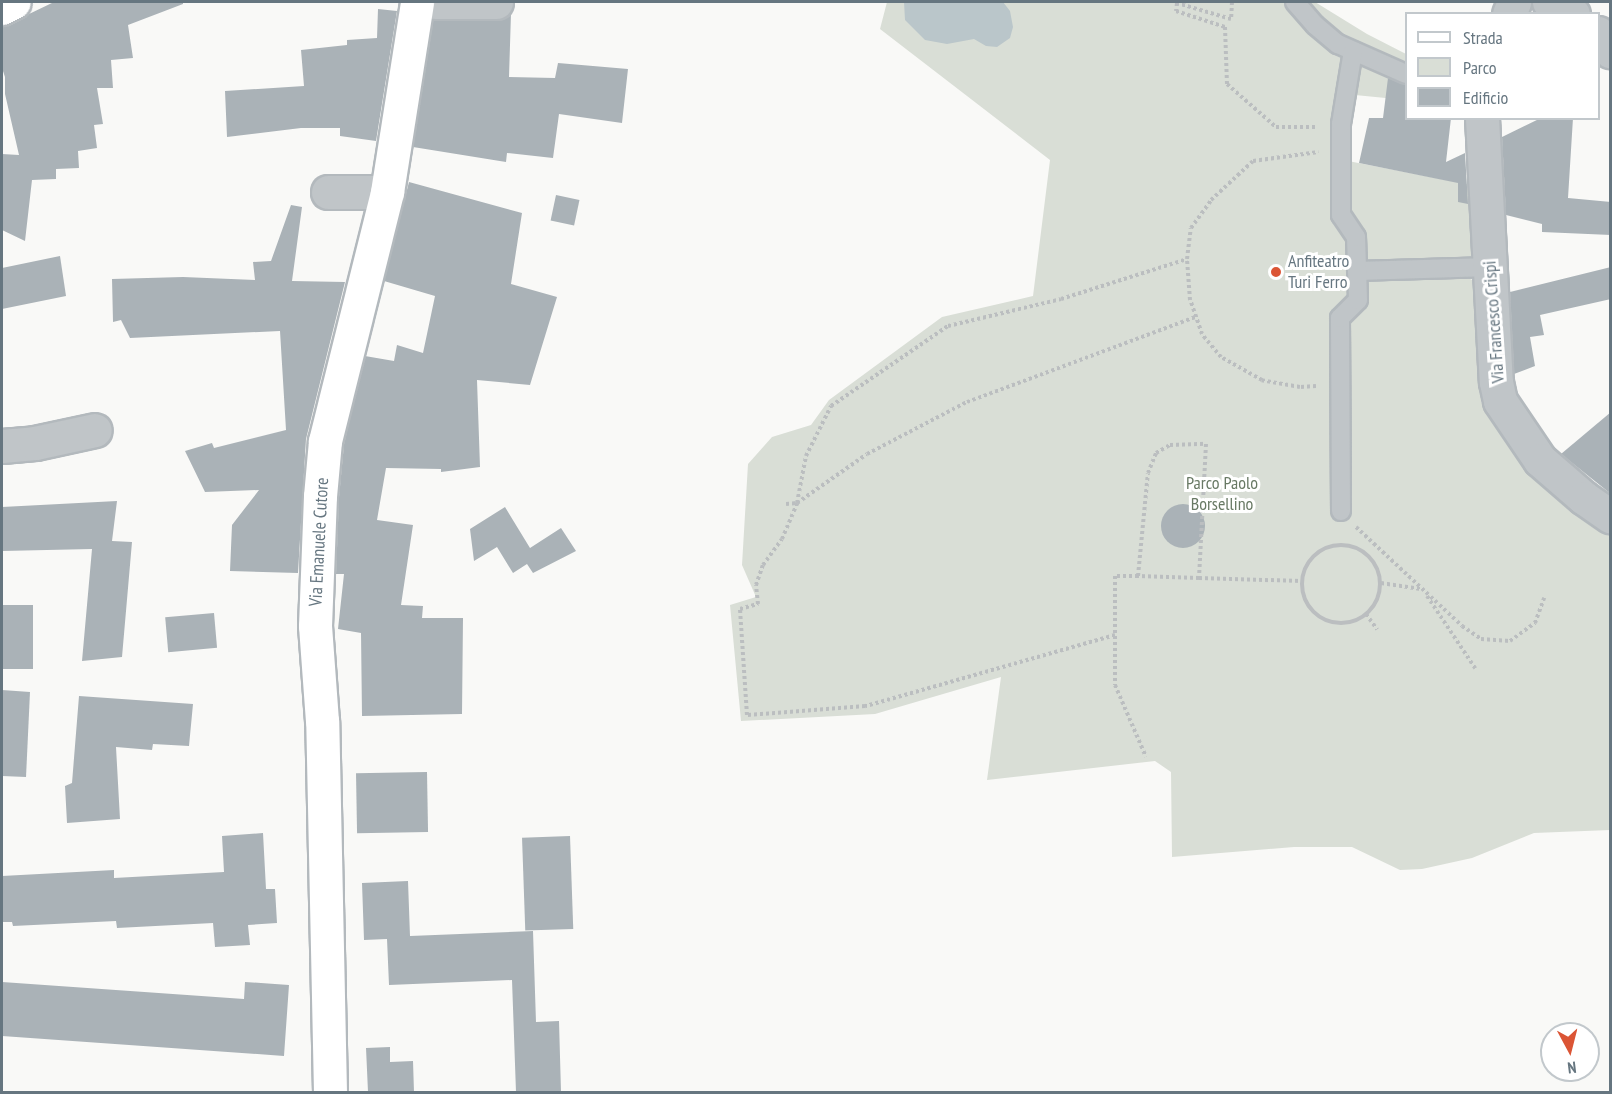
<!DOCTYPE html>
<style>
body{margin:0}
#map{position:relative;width:1612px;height:1094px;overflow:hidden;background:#f9f9f7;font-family:"PT Sans Narrow",sans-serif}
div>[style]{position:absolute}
.green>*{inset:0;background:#d9ded6}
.water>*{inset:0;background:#bac6ca}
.building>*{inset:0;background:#aab2b7;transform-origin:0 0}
.round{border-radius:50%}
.path>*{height:4px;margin-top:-2px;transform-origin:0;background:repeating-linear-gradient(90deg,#bbbec0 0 3px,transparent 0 6px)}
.path>.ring{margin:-2px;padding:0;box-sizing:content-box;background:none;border:4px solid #bbbec0;border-radius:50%}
.roads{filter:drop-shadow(2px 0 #b3b9bd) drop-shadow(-2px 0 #b3b9bd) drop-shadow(0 2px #b3b9bd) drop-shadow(0 -2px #b3b9bd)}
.lane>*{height:18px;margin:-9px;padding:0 9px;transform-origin:9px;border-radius:9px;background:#c0c5c8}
.street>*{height:33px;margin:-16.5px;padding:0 16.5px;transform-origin:16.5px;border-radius:16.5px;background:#c0c5c8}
.secondary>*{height:33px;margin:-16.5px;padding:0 16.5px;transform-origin:16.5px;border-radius:16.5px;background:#fff}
.dots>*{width:16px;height:16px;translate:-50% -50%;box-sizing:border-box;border:3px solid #fff;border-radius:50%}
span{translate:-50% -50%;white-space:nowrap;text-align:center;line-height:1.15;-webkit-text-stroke:6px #fff;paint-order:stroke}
.poi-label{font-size:18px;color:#667680}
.left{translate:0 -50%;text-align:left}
.street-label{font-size:18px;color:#667680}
.park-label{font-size:18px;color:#687964}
.frame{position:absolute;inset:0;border:3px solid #667680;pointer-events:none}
.legend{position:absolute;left:1405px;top:12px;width:195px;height:108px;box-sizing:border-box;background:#fff;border:2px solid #c2c8cc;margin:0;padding:8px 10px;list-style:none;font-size:18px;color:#667680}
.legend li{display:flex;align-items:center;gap:12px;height:30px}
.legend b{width:30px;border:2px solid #c2c8cc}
.north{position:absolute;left:1540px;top:1022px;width:60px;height:60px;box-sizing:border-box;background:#fff;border:2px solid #c2c8cc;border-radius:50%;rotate:173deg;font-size:16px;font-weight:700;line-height:24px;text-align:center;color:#667680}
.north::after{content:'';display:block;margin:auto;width:21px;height:27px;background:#db5535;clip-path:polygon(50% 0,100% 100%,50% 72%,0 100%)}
</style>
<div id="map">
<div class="green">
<i style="clip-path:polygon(887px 2px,1315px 2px,1367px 34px,1406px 54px,1406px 100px,1355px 95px,1348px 161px,1477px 186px,1476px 204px,1470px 205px,1469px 221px,1477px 221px,1478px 253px,1466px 261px,1466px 277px,1479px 283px,1481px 402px,1500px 427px,1610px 529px,1610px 830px,1534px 833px,1472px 858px,1422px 869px,1400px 870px,1352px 847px,1294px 847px,1172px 857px,1171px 772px,1155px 761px,987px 780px,1001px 677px,875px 714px,741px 721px,730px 605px,756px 597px,742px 565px,748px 464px,772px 437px,811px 425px,829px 400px,942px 317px,1033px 296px,1050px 160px,880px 29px)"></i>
</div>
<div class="water">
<i style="clip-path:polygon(904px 2px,1003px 2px,1010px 11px,1013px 27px,1010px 38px,997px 47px,986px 46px,974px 39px,947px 44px,925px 40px,905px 20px)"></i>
</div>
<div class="building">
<i style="clip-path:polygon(54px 2px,183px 2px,183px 4px,128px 25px,133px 58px,111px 60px,113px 88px,97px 88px,103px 124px,94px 125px,97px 148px,78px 151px,79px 168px,56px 169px,56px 179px,32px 180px,25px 241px,2px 230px,2px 154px,19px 155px,5px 94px,5px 77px,2px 68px,2px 27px)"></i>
<i style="clip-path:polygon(378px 9px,397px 11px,376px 141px,340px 136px,340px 128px,301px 128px,227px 137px,225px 91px,304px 86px,301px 50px,347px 45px,347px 40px,377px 38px)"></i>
<i style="clip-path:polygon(511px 13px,509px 77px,555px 78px,558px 63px,628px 69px,622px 123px,559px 114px,553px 158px,507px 153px,506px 162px,413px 147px,433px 20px,496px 21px)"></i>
<i style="clip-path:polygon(1388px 78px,1407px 85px,1407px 118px,1451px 118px,1446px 162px,1465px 153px,1468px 204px,1458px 202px,1458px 183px,1359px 163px,1369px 118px,1383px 118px)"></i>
<i style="clip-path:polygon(1541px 118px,1573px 118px,1568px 198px,1611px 202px,1611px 235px,1542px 232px,1542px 224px,1506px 215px,1502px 137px)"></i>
<i style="clip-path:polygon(409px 182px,522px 213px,511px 284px,557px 297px,530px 385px,477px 380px,480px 467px,441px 472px,441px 469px,386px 468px,377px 520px,413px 525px,401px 605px,423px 606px,422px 618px,463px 618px,462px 714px,362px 716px,361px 633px,338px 629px,344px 574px,336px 574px,339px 497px,344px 444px,365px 356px,394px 361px,397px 345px,423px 353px,435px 296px,384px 281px)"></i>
<i style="left:556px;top:195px;width:24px;height:26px;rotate:12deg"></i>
<i style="clip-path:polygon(291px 205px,302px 207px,292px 281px,345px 282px,306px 439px,298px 573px,230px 571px,232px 525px,259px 490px,205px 492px,185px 451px,212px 443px,214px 448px,286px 430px,280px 331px,130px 338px,121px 320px,113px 322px,112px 279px,183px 277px,255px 280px,253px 262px,271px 261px)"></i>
<i style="clip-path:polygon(60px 256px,66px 296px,2px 309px,2px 268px)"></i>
<i style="clip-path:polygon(1611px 267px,1611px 299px,1540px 315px,1544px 335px,1530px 337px,1535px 366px,1514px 374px,1510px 292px)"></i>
<i style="clip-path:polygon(1611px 412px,1611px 494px,1561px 454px)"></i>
<i style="clip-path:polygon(117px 501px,112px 541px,132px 542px,122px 657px,82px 661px,92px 549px,2px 551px,2px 507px)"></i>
<i class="round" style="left:1161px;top:504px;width:44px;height:44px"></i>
<i style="clip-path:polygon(505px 507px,530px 548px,561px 528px,576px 551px,533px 573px,527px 564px,513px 573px,497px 547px,474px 561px,470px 529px)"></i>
<i style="left:2px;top:605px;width:31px;height:64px"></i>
<i style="left:214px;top:613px;width:35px;height:49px;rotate:85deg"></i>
<i style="clip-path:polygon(2px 690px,30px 692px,26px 777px,2px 776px)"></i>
<i style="clip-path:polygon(79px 696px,193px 704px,189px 746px,153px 744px,152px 750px,116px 747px,120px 819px,67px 823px,65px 786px,72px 783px)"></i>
<i style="left:427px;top:772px;width:60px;height:71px;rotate:89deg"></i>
<i style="clip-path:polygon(263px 833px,266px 889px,275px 889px,277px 923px,248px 925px,250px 945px,215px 947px,213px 923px,117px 928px,116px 921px,13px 926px,12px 922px,2px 922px,2px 876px,114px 870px,114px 878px,224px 872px,222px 836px)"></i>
<i style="left:570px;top:836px;width:93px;height:48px;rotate:88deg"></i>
<i style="clip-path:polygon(408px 881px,410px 936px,533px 931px,536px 1022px,559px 1021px,561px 1092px,516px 1092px,512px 980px,389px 985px,387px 939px,364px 940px,362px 883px)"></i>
<i style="clip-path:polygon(2px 982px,244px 999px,245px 982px,289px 985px,284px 1056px,2px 1036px)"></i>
<i style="clip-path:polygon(390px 1047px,390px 1062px,413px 1061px,414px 1092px,368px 1092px,366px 1048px)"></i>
</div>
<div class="path">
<i style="left:1232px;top:2px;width:17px;rotate:93deg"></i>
<i style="left:1231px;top:19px;width:56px;rotate:-163.5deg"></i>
<i style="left:1177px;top:3px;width:8px;rotate:97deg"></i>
<i style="left:1176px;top:11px;width:52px;rotate:18.1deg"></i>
<i style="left:1225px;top:27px;width:57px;rotate:88deg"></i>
<i style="left:1227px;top:84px;width:65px;rotate:41.3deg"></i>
<i style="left:1276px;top:127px;width:40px"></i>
<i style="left:1316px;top:386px;width:16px;rotate:176deg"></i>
<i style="left:1300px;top:387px;width:39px;rotate:-170deg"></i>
<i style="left:1262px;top:380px;width:47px;rotate:-150.7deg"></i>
<i style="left:1221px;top:357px;width:30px;rotate:-130deg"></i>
<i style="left:1202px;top:334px;width:36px;rotate:-109deg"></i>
<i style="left:1190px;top:300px;width:41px;rotate:-94.2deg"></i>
<i style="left:1187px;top:259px;width:31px;rotate:-83deg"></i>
<i style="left:1191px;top:228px;width:34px;rotate:-54deg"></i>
<i style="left:1211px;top:200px;width:57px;rotate:-42.9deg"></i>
<i style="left:1253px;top:161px;width:66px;rotate:-7.9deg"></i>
<i style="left:786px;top:504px;width:11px;rotate:-5deg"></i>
<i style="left:797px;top:503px;width:48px;rotate:-79.2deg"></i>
<i style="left:806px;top:456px;width:56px;rotate:-63.4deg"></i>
<i style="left:831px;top:406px;width:142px;rotate:-34.4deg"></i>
<i style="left:948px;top:326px;width:116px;rotate:-13.4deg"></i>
<i style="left:1061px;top:299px;width:132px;rotate:-17.6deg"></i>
<i style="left:1356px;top:527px;width:145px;rotate:43deg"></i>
<i style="left:1462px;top:626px;width:23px;rotate:34deg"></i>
<i style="left:1481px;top:639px;width:29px;rotate:4deg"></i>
<i style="left:1510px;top:641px;width:31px;rotate:-36deg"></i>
<i style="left:1535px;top:623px;width:27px;rotate:-70deg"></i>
<i class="ring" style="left:1302px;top:545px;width:74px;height:74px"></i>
<i style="left:1138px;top:576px;width:23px;rotate:180deg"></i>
<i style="left:1115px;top:576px;width:109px;rotate:90deg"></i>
<i style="left:1115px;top:685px;width:78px;rotate:66.7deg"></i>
<i style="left:1199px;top:578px;width:61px;rotate:-178.1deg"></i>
<i style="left:1138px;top:576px;width:103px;rotate:-84.5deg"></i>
<i style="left:1148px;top:473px;width:22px;rotate:-68deg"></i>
<i style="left:1156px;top:453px;width:16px;rotate:-30deg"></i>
<i style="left:1170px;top:445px;width:36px;rotate:-2deg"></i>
<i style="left:1206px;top:444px;width:134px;rotate:93deg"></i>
<i style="left:1199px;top:578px;width:103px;rotate:1.7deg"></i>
<i style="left:1381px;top:583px;width:40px;rotate:8.5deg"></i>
<i style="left:1427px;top:596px;width:87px;rotate:56.3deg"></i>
<i style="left:1366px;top:614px;width:19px;rotate:54deg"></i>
<i style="left:1115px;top:635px;width:260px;rotate:164.1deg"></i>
<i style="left:865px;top:706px;width:118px;rotate:175.6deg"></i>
<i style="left:747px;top:715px;width:106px;rotate:-93.8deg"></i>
<i style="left:740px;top:609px;width:19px;rotate:-16deg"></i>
<i style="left:758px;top:604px;width:19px;rotate:-96deg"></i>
<i style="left:756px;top:585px;width:21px;rotate:-71deg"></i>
<i style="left:763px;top:565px;width:32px;rotate:-54deg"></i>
<i style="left:782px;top:539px;width:39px;rotate:-67deg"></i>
<i style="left:797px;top:503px;width:85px;rotate:-35deg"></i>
<i style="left:867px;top:454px;width:113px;rotate:-27.5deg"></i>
<i style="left:967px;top:402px;width:244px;rotate:-20.4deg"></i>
</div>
<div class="roads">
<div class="lane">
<i style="left:1295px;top:2px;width:30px;rotate:49deg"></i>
<i style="left:1315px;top:25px;width:30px;rotate:40deg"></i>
<i style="left:1338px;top:44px;width:74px;rotate:23.8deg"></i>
<i style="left:1357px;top:271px;width:133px;rotate:-1.7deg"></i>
<i style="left:1341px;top:511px;width:193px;rotate:-90.3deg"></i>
<i style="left:1340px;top:318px;width:25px;rotate:-45deg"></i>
<i style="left:1358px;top:300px;width:63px;rotate:-91.8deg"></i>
<i style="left:1356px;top:237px;width:27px;rotate:-124deg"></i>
<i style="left:1341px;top:215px;width:91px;rotate:-90deg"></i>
<i style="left:1341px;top:124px;width:74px;rotate:-80.7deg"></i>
</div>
<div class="street">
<i style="left:435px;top:2px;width:61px"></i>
<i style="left:1549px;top:2px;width:27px;rotate:27deg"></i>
<i style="left:1509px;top:14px;width:13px;rotate:-67deg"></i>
<i style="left:1598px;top:33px;width:22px;rotate:56deg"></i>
<i style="left:1482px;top:118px;width:264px;rotate:87deg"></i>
<i style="left:1496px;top:382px;width:19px;rotate:78deg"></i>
<i style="left:1500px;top:401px;width:71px;rotate:55.9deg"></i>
<i style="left:1540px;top:460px;width:58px;rotate:40.8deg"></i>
<i style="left:1584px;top:498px;width:32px;rotate:35deg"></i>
<i style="left:328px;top:192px;width:59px"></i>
<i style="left:2px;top:446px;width:33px;rotate:-5deg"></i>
<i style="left:35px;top:443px;width:61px;rotate:-12.2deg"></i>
</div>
<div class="secondary">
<i style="left:2px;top:8px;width:13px;rotate:-27deg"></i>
<i style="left:330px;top:1092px;width:371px;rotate:-91.2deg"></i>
<i style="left:322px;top:721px;width:95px;rotate:-94.2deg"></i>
<i style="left:315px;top:626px;width:130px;rotate:-87.8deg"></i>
<i style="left:320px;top:496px;width:55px;rotate:-84.8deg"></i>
<i style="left:325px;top:441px;width:257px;rotate:-76deg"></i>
<i style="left:387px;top:192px;width:192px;rotate:-81deg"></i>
</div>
</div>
<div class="dots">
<i style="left:1276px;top:272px;background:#db5535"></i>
</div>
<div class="poi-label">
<span class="left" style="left:1288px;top:272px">Anfiteatro<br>Turi Ferro</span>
</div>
<div class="street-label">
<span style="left:1494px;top:322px;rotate:-94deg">Via Francesco Crispi</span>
<span style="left:319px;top:542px;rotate:-87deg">Via Emanuele Cutore</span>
</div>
<div class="park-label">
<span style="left:1222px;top:494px">Parco Paolo<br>Borsellino</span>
</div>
<div class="frame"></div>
<ul class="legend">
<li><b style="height:8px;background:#fff"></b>Strada</li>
<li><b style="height:16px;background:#d9ded6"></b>Parco</li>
<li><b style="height:16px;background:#aab2b7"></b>Edificio</li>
</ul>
<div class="north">N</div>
</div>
